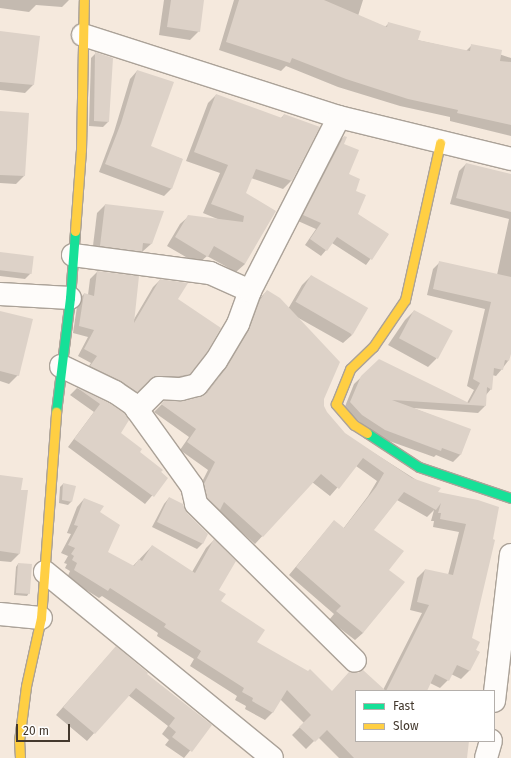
<!DOCTYPE html>
<style>
body{margin:0}
#map{position:relative;width:511px;height:758px;overflow:hidden;background:#f5e9dd;font-family:"Fira Sans",sans-serif}
div>[style]{position:absolute}
.shadow>*{inset:0;background:#0003}
.building>*{inset:0;background:#ddd2c8;transform-origin:0 0}
.roads{filter:drop-shadow(1px 0 #aba298) drop-shadow(-1px 0 #aba298) drop-shadow(0 1px #aba298) drop-shadow(0 -1px #aba298)}
.street>*{height:22px;margin:-11px;padding:0 11px;transform-origin:11px;border-radius:11px;background:#fefcfa}
.fast>*{height:9px;margin:-4.5px;padding:0 4.5px;transform-origin:4.5px;border-radius:4.5px;background:#16e098}
.slow>*{height:9px;margin:-4.5px;padding:0 4.5px;transform-origin:4.5px;border-radius:4.5px;background:#ffcf43}
span{translate:-50% -50%;white-space:nowrap;text-align:center;line-height:1.15;-webkit-text-stroke:4px #fff;paint-order:stroke}
.legend{position:absolute;left:355px;top:690px;width:140px;height:52px;box-sizing:border-box;background:#fff;border:1px solid #b4afab;margin:0;padding:5px 7px;list-style:none;font-size:12px;color:#43382d}
.legend li{display:flex;align-items:center;gap:8px;height:20px}
.legend b{width:20px;border:1px solid #b4afab}
.scale{position:absolute;left:16px;top:724px;width:54px;height:18px;box-sizing:border-box;border:2px solid #43382d;border-top:0;padding-left:5px;font-size:12px;line-height:14px;white-space:nowrap;color:#43382d;-webkit-text-stroke:3px #fff;paint-order:stroke}
</style>
<div id="map">
<div class="shadow">
<i style="clip-path:polygon(0 0,69px 0,62px 7px,36px 5px,29px 12px,0 8px)"></i>
<i style="clip-path:polygon(164px 0,203px 0,199px 31px,190px 40px,159px 35px)"></i>
<i style="clip-path:polygon(234px 0,363px 0,358px 16px,385px 27px,389px 23px,417px 40px,466px 51px,472px 45px,511px 58px,511px 136px,450px 121px,450px 117px,400px 106px,338px 87px,286px 66px,281px 71px,219px 50px)"></i>
<i style="clip-path:polygon(0 32px,39px 37px,33px 85px,25px 93px,0 90px)"></i>
<i style="clip-path:polygon(96px 53px,112px 59px,108px 122px,103px 127px,89px 126px,91px 58px)"></i>
<i style="clip-path:polygon(137px 71px,149px 147px,182px 159px,171px 189px,164px 196px,99px 172px,114px 132px,130px 79px)"></i>
<i style="clip-path:polygon(216px 95px,280px 119px,284px 115px,292px 180px,283px 189px,251px 178px,245px 194px,245px 264px,236px 272px,207px 256px,198px 264px,167px 246px,180px 224px,189px 216px,220px 220px,203px 213px,220px 173px,186px 161px,208px 103px)"></i>
<i style="clip-path:polygon(0 112px,28px 114px,24px 176px,16px 184px,0 183px)"></i>
<i style="clip-path:polygon(344px 137px,343px 145px,347px 175px,355px 191px,357px 214px,388px 235px,366px 265px,332px 243px,321px 256px,305px 245px,316px 229px,298px 221px,338px 142px)"></i>
<i style="clip-path:polygon(466px 164px,511px 175px,511px 349px,508px 361px,502px 369px,496px 376px,492px 375px,491px 389px,486px 395px,485px 406px,478px 413px,413px 408px,470px 430px,460px 455px,453px 462px,436px 455px,434px 457px,378px 437px,344px 409px,354px 384px,379px 360px,467px 403px,474px 390px,467px 386px,485px 309px,427px 295px,433px 269px,440px 262px,497px 275px,509px 219px,450px 204px,459px 171px)"></i>
<i style="clip-path:polygon(105px 205px,162px 212px,151px 244px,133px 260px,92px 254px,97px 213px)"></i>
<i style="clip-path:polygon(0 253px,33px 257px,31px 273px,25px 279px,0 276px)"></i>
<i style="clip-path:polygon(97px 272px,133px 321px,153px 287px,160px 280px,177px 299px,189px 373px,182px 380px,172px 383px,147px 383px,130px 398px,84px 373px,91px 363px,78px 356px,88px 337px,73px 333px,78px 300px,84px 294px,88px 295px,90px 279px)"></i>
<i style="clip-path:polygon(311px 276px,352px 335px,343px 343px,295px 316px,323px 399px,323px 406px,326px 413px,344px 434px,437px 493px,477px 501px,471px 639px,475px 650px,479px 652px,469px 671px,461px 679px,451px 674px,448px 680px,440px 688px,430px 683px,426px 691px,356px 691px,356px 741px,468px 741px,466px 758px,339px 758px,318px 737px,306px 749px,292px 735px,304px 723px,280px 699px,273px 712px,265px 720px,245px 709px,246px 706px,235px 700px,237px 696px,190px 666px,194px 659px,157px 636px,158px 633px,102px 596px,99px 598px,67px 578px,70px 571px,65px 568px,67px 564px,64px 563px,68px 556px,61px 553px,71px 534px,67px 533px,77px 507px,84px 499px,99px 513px,107px 553px,132px 567px,152px 546px,192px 572px,206px 548px,214px 540px,219px 602px,255px 642px,332px 692px,342px 681px,383px 690px,422px 613px,410px 610px,417px 578px,425px 570px,448px 575px,459px 532px,433px 527px,434px 521px,431px 521px,434px 510px,427px 517px,397px 500px,373px 530px,388px 570px,363px 633px,355px 640px,329px 620px,334px 614px,289px 575px,334px 521px,343px 529px,368px 496px,377px 481px,356px 466px,330px 496px,312px 482px,255px 544px,197px 492px,208px 470px,180px 450px,189px 437px,154px 412px,164px 402px,184px 402px,204px 396px,219px 377px,241px 339px,252px 309px,259px 299px,267px 291px,288px 309px,302px 285px)"></i>
<i style="clip-path:polygon(414px 311px,451px 332px,436px 359px,428px 367px,388px 345px,405px 320px)"></i>
<i style="clip-path:polygon(0 312px,18px 375px,9px 384px,0 381px)"></i>
<i style="clip-path:polygon(77px 388px,108px 404px,119px 433px,167px 478px,145px 504px,68px 447px,94px 412px,70px 395px)"></i>
<i style="clip-path:polygon(0 476px,20px 491px,19px 554px,11px 562px,0 561px)"></i>
<i style="clip-path:polygon(63px 484px,74px 487px,71px 502px,68px 505px,59px 503px,60px 487px)"></i>
<i style="clip-path:polygon(169px 498px,207px 534px,202px 544px,197px 549px,152px 527px,164px 504px)"></i>
<i style="clip-path:polygon(18px 564px,29px 593px,27px 596px,14px 595px,16px 567px)"></i>
<i style="clip-path:polygon(116px 647px,146px 674px,211px 725px,184px 758px,165px 745px,169px 740px,162px 734px,168px 726px,128px 695px,87px 741px,56px 715px)"></i>
</div>
<div class="building">
<i style="clip-path:polygon(171px 0,204px 0,200px 32px,167px 27px)"></i>
<i style="clip-path:polygon(239px 0,324px 0,387px 27px,388px 22px,421px 31px,418px 40px,470px 51px,471px 44px,502px 50px,500px 61px,511px 62px,511px 125px,457px 113px,458px 110px,408px 99px,346px 79px,292px 58px,290px 63px,226px 42px)"></i>
<i style="clip-path:polygon(0 31px,40px 36px,34px 85px,0 82px)"></i>
<i style="clip-path:polygon(95px 52px,113px 58px,109px 122px,94px 121px)"></i>
<i style="clip-path:polygon(137px 70px,174px 82px,151px 146px,183px 159px,172px 189px,105px 164px,121px 123px)"></i>
<i style="clip-path:polygon(216px 94px,282px 118px,284px 114px,320px 127px,292px 181px,256px 169px,246px 193px,276px 211px,245px 264px,214px 246px,208px 257px,175px 237px,188px 215px,243px 222px,244px 216px,211px 204px,228px 165px,194px 152px)"></i>
<i style="clip-path:polygon(0 111px,29px 113px,25px 176px,0 175px)"></i>
<i style="clip-path:polygon(344px 136px,347px 137px,344px 144px,359px 150px,349px 174px,360px 179px,356px 191px,366px 195px,358px 214px,389px 234px,372px 260px,337px 237px,327px 251px,310px 239px,321px 223px,303px 215px)"></i>
<i style="clip-path:polygon(466px 163px,511px 174px,511px 212px,456px 198px)"></i>
<i style="clip-path:polygon(105px 204px,164px 211px,152px 244px,143px 243px,142px 252px,100px 246px)"></i>
<i style="left:0;top:252px;width:34px;height:18px;rotate:7deg"></i>
<i style="clip-path:polygon(439px 261px,511px 277px,511px 354px,509px 361px,505px 360px,503px 370px,494px 368px,492px 390px,487px 387px,486px 406px,392px 400px,471px 429px,461px 455px,442px 448px,441px 451px,385px 430px,362px 415px,350px 402px,361px 376px,379px 359px,469px 403px,480px 383px,473px 379px,491px 302px,433px 289px)"></i>
<i style="clip-path:polygon(97px 271px,139px 276px,134px 323px,160px 279px,188px 283px,178px 299px,221px 328px,206px 354px,190px 374px,180px 376px,155px 376px,137px 392px,121px 381px,90px 366px,97px 356px,84px 349px,94px 330px,79px 326px,84px 293px,94px 296px)"></i>
<i style="left:311px;top:275px;width:66px;height:31px;rotate:30deg"></i>
<i style="clip-path:polygon(267px 290px,280px 298px,340px 362px,324px 399px,324px 406px,327px 412px,345px 433px,412px 478px,441px 488px,438px 492px,478px 500px,499px 507px,493px 539px,495px 540px,472px 638px,480px 642px,476px 650px,480px 652px,470px 671px,457px 665px,449px 681px,435px 674px,427px 691px,386px 691px,429px 605px,417px 602px,425px 569px,453px 575px,466px 524px,440px 519px,441px 513px,438px 513px,441px 503px,436px 510px,404px 492px,374px 530px,404px 551px,389px 570px,405px 582px,363px 633px,336px 611px,341px 606px,296px 567px,334px 520px,344px 528px,376px 487px,384px 473px,363px 458px,339px 489px,321px 474px,263px 537px,224px 502px,220px 510px,207px 498px,204px 484px,215px 462px,187px 442px,196px 429px,161px 404px,164px 401px,184px 401px,200px 397px,207px 393px,227px 367px,249px 330px,260px 300px)"></i>
<i style="left:414px;top:310px;width:44px;height:32px;rotate:28deg"></i>
<i style="clip-path:polygon(0 311px,33px 319px,19px 376px,0 371px)"></i>
<i style="clip-path:polygon(76px 387px,109px 403px,124px 413px,129px 420px,121px 433px,142px 449px,140px 452px,163px 470px,161px 472px,168px 478px,154px 497px,74px 439px,100px 404px)"></i>
<i style="clip-path:polygon(0 475px,23px 478px,21px 490px,28px 490px,20px 554px,0 551px)"></i>
<i style="clip-path:polygon(63px 483px,76px 486px,72px 502px,62px 500px)"></i>
<i style="clip-path:polygon(169px 497px,183px 504px,187px 513px,208px 534px,203px 544px,157px 522px)"></i>
<i style="clip-path:polygon(84px 498px,104px 506px,100px 512px,120px 525px,108px 552px,134px 566px,139px 559px,142px 561px,152px 545px,195px 573px,214px 539px,236px 561px,219px 590px,226px 594px,221px 601px,265px 630px,257px 642px,308px 671px,310px 669px,332px 691px,349px 672px,358px 673px,363px 670px,386px 691px,356px 691px,356px 741px,469px 741px,467px 758px,354px 758px,327px 730px,315px 742px,299px 727px,311px 715px,287px 690px,273px 713px,252px 701px,253px 698px,242px 692px,244px 688px,197px 658px,201px 651px,164px 627px,166px 624px,110px 588px,108px 591px,74px 570px,77px 563px,72px 560px,74px 556px,71px 554px,75px 548px,68px 545px,78px 526px,74px 525px)"></i>
<i style="left:18px;top:563px;width:14px;height:30px;rotate:4deg"></i>
<i style="clip-path:polygon(116px 646px,148px 673px,147px 674px,212px 725px,192px 752px,172px 737px,176px 732px,169px 726px,175px 718px,136px 688px,95px 734px,63px 707px)"></i>
</div>
<div class="roads">
<div class="street">
<i style="left:83px;top:35px;width:269px;rotate:17.8deg"></i>
<i style="left:339px;top:117px;width:177px;rotate:13.7deg"></i>
<i style="left:73px;top:255px;width:138px;rotate:7.5deg"></i>
<i style="left:210px;top:273px;width:44px;rotate:24.2deg"></i>
<i style="left:0;top:294px;width:70px;rotate:3.3deg"></i>
<i style="left:61px;top:366px;width:60px;rotate:25.7deg"></i>
<i style="left:115px;top:392px;width:22px;rotate:34deg"></i>
<i style="left:133px;top:404px;width:101px;rotate:54.3deg"></i>
<i style="left:192px;top:486px;width:18px;rotate:77deg"></i>
<i style="left:196px;top:504px;width:223px;rotate:44.6deg"></i>
<i style="left:137px;top:410px;width:31px;rotate:-45deg"></i>
<i style="left:159px;top:388px;width:22px;rotate:3deg"></i>
<i style="left:181px;top:389px;width:16px;rotate:-14deg"></i>
<i style="left:197px;top:385px;width:31px;rotate:-52deg"></i>
<i style="left:216px;top:361px;width:43px;rotate:-59.3deg"></i>
<i style="left:238px;top:324px;width:35px;rotate:-70deg"></i>
<i style="left:250px;top:291px;width:195px;rotate:-62.9deg"></i>
<i style="left:45px;top:572px;width:293px;rotate:39.3deg"></i>
<i style="left:0;top:614px;width:41px;rotate:5.6deg"></i>
<i style="left:494px;top:701px;width:147px;rotate:-83.4deg"></i>
<i style="left:486px;top:758px;width:18px;rotate:-74deg"></i>
</div>
<div class="fast">
<i style="left:56px;top:412px;width:115px;rotate:-83deg"></i>
<i style="left:70px;top:298px;width:67px;rotate:-85.7deg"></i>
<i style="left:367px;top:433px;width:62px;rotate:33.2deg"></i>
<i style="left:419px;top:467px;width:97px;rotate:18.6deg"></i>
</div>
<div class="slow">
<i style="left:75px;top:231px;width:81px;rotate:-85.8deg"></i>
<i style="left:81px;top:150px;width:150px;rotate:-88.9deg"></i>
<i style="left:367px;top:433px;width:15px;rotate:-148deg"></i>
<i style="left:354px;top:425px;width:28px;rotate:-131deg"></i>
<i style="left:336px;top:404px;width:38px;rotate:-68deg"></i>
<i style="left:350px;top:369px;width:32px;rotate:-44deg"></i>
<i style="left:373px;top:347px;width:57px;rotate:-55.8deg"></i>
<i style="left:405px;top:300px;width:161px;rotate:-77.4deg"></i>
<i style="left:20px;top:758px;width:17px;rotate:-93deg"></i>
<i style="left:19px;top:741px;width:55px;rotate:-82.7deg"></i>
<i style="left:26px;top:686px;width:70px;rotate:-77.6deg"></i>
<i style="left:41px;top:618px;width:207px;rotate:-85.8deg"></i>
</div>
</div>
<ul class="legend">
<li><b style="height:5px;background:#16e098"></b>Fast</li>
<li><b style="height:5px;background:#ffcf43"></b>Slow</li>
</ul>
<div class="scale">20 m</div>
</div>
